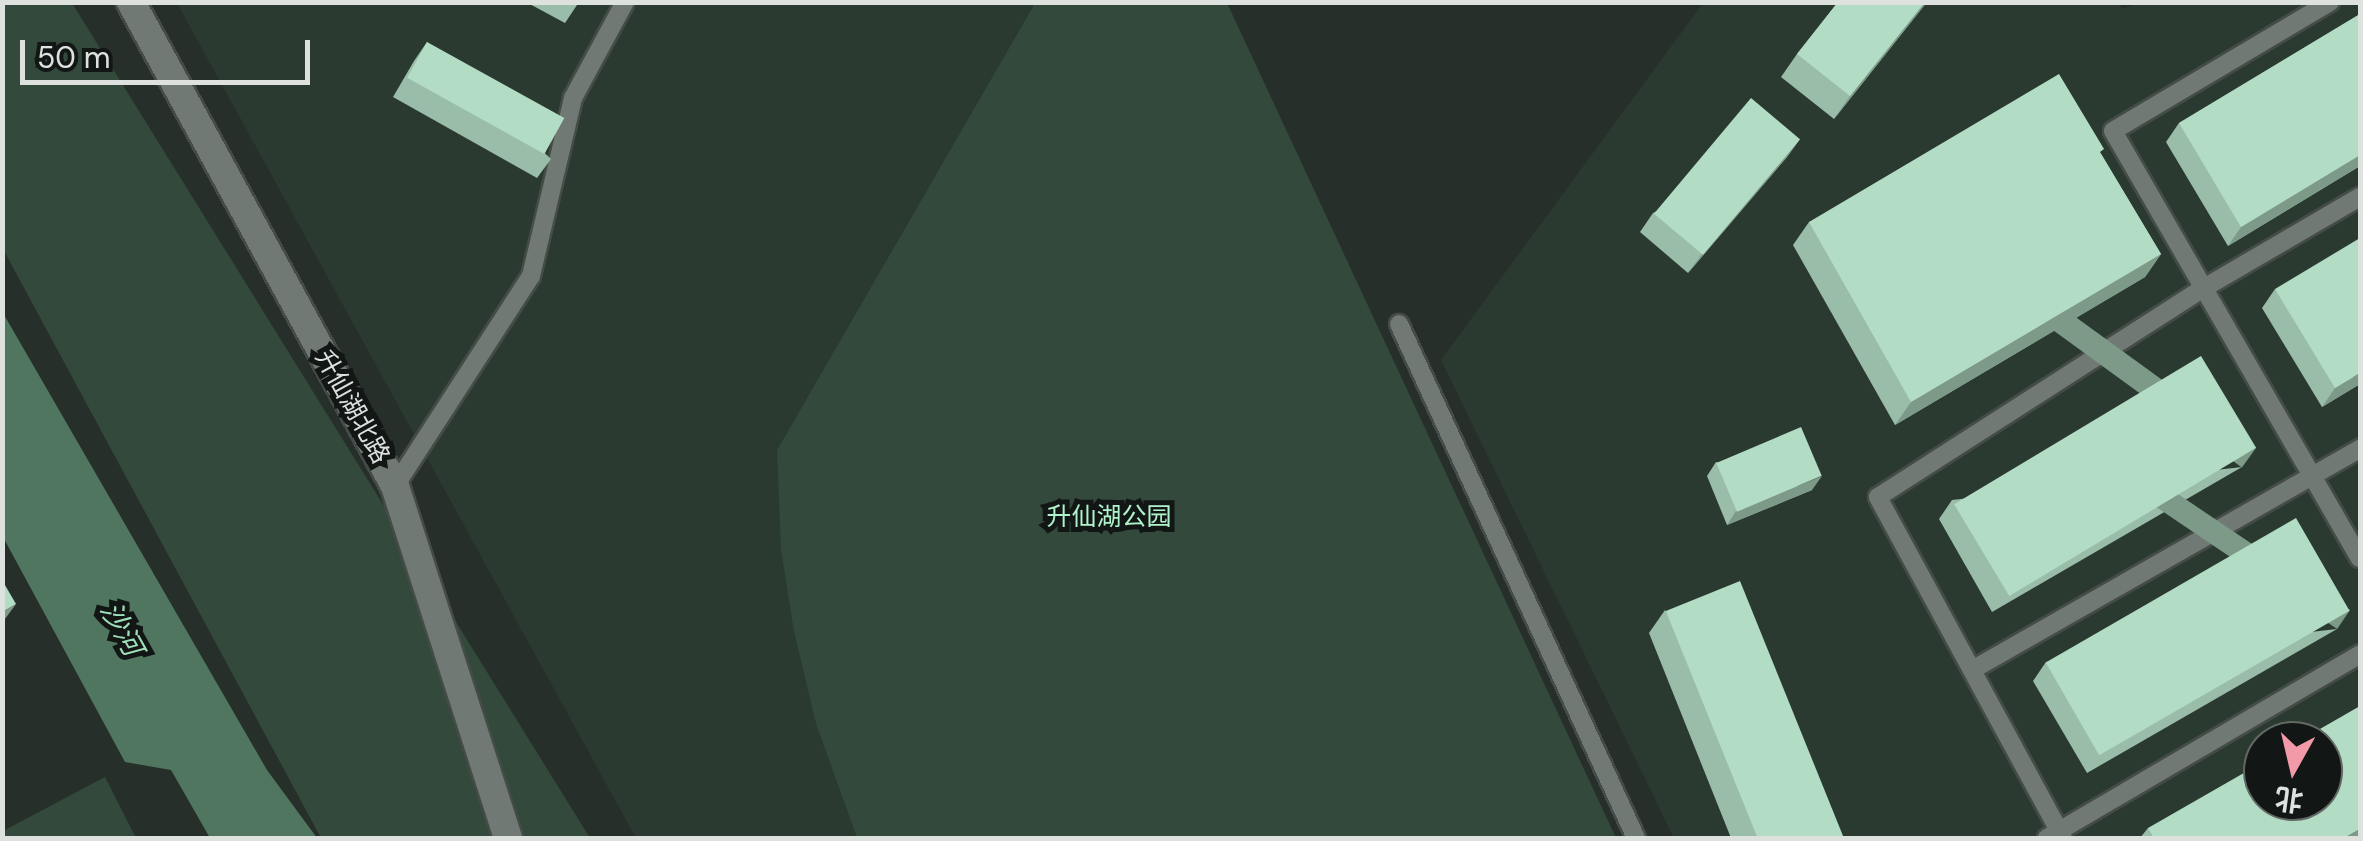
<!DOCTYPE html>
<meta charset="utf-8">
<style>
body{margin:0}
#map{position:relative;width:2363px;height:841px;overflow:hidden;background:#272f2a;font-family:"DM Sans","Noto Sans SC",sans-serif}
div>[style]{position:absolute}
.built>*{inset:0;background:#2b3a31}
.green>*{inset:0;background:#32493c}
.water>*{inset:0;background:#507660}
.roads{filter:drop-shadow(2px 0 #454c48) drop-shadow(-2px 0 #454c48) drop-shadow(0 2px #454c48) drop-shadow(0 -2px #454c48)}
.service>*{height:18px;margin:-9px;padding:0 9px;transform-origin:9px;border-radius:9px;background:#707973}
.minor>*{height:28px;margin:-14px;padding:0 14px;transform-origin:14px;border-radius:14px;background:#707973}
.wall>*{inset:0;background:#9abda9}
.shaded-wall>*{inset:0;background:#7d9a89;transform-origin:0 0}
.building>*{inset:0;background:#b3dcc4;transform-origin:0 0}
span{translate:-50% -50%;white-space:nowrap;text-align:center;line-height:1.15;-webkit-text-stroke:10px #121614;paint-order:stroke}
.street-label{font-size:25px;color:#dde2df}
.park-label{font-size:25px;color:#b0f2cc}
.water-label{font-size:28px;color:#9edfba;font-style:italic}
.frame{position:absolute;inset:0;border:5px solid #dde2df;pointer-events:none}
.north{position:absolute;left:2243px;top:721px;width:100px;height:100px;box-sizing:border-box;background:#121614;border:2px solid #636865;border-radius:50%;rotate:188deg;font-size:28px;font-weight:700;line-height:40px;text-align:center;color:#dde2df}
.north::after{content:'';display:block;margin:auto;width:35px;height:45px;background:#f39aa9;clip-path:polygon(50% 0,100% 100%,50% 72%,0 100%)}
.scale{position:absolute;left:20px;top:40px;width:290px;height:45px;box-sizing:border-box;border:5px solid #dde2df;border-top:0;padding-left:12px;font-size:30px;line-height:35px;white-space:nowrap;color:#dde2df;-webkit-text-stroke:8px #121614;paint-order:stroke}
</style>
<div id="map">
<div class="built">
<i style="clip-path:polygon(evenodd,2119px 2px,2122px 9px,2140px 2px,2360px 3px,2360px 838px,1674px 838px,1441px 360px,1703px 3px,2119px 2px,2263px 741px,2323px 741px,2323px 801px,2263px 801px,2263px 741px)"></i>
<i style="clip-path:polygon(177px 3px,1035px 3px,777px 450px,794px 632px,816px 724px,857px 838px,636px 838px)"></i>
</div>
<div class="green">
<i style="clip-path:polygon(2px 3px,72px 3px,590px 838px,321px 838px,3px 249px)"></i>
<i style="clip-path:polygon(1035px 3px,1227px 3px,1616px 838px,857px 838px,816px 724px,794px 632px,781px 549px,777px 450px)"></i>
<i style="clip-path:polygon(105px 777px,136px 838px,3px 838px,3px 831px)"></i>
</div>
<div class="water">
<i style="clip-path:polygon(3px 313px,267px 770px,317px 838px,210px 838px,171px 770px,125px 762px,3px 537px)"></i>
</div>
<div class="roads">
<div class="service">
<i style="left:2330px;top:2px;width:252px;rotate:149.3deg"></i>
<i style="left:2113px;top:131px;width:493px;rotate:60deg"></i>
<i style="left:1399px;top:324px;width:566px;rotate:65.25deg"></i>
<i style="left:395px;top:486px;width:250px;rotate:-57.1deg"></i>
<i style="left:531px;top:276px;width:183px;rotate:-76.7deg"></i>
<i style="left:573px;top:98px;width:109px;rotate:-61.6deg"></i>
<i style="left:1972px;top:670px;width:447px;rotate:-29.7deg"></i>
<i style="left:2047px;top:838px;width:363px;rotate:-30.4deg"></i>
<i style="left:2063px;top:838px;width:388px;rotate:-118.5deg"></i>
<i style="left:1878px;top:497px;width:387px;rotate:-32.7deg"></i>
<i style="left:2204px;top:288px;width:181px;rotate:-30.3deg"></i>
</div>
<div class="minor">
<i style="left:131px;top:2px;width:551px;rotate:61.39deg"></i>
<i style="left:395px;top:486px;width:370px;rotate:72.2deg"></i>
</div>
</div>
<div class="wall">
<i style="clip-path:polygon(526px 2px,579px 2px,565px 23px)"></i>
<i style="clip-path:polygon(1838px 2px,1927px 2px,1834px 119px,1781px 77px,1797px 54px)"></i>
<i style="clip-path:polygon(2360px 14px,2360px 166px,2228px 246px,2166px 142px,2179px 123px)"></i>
<i style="clip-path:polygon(427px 42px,551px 159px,537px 178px,393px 97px,414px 61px)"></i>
<i style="clip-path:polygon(1800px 139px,1787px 157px,1688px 273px,1640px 232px,1653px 213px)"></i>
<i style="clip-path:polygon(2101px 154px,2161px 254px,2145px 277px,1895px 425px,1793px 245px,1809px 222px)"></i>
<i style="clip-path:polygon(2275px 289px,2360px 384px,2322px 407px,2262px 308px)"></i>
<i style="clip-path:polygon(1716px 462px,1812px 490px,1727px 525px,1707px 476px)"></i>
<i style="clip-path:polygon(2242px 467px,1992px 612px,1939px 519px,1952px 500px)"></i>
<i style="clip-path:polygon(1665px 610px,1843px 838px,1731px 838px,1649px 633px)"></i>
<i style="clip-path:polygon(2337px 629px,2087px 773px,2033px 681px,2046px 662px)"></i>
<i style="clip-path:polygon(2148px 828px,2360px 838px,2140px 838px)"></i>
</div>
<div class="shaded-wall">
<i style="clip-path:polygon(1925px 2px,1927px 2px,1834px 119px,1850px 96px)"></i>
<i style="clip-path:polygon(1800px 139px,1787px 157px,1688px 273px,1702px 254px)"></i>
<i style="clip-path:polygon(2360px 155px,2360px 166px,2228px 246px,2241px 227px)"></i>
<i style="clip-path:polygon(2161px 254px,2145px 277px,1895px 425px,1911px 402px)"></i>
<i style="clip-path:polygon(2360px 373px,2360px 384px,2322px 407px,2335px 388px)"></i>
<i style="left:2256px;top:448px;width:24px;height:289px;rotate:126deg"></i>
<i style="clip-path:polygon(1822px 476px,1812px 490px,1727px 525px,1736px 511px)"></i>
<i style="clip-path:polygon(16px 604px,2px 623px,2px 612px)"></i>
<i style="left:2350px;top:610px;width:23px;height:289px;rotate:124deg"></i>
<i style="clip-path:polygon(2360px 829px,2360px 838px,2344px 838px)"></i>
</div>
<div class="building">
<i style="clip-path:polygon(1838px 2px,1925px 2px,1850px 96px,1797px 54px)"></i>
<i style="clip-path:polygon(2360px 14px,2360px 155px,2241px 227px,2179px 123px)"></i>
<i style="left:427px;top:42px;width:157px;height:41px;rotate:29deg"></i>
<i style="clip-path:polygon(2059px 74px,2104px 149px,2100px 152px,2161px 254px,1911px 402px,1809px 222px)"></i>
<i style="left:1751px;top:98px;width:64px;height:151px;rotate:40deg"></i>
<i style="clip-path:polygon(2360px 238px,2360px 373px,2335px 388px,2275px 289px)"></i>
<i style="left:2201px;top:356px;width:107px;height:288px;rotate:59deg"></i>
<i style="left:1801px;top:427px;width:53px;height:92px;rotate:67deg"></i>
<i style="left:2296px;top:518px;width:107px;height:289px;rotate:60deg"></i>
<i style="clip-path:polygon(2px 580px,16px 604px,2px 612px)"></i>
<i style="left:1740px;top:581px;width:277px;height:80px;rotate:68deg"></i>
<i style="clip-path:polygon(2360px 706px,2360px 829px,2344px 838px,2154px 838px,2148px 828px,2263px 762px,2263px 801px,2323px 801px,2323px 741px,2299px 741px)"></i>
</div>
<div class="street-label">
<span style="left:352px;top:407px;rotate:61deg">升仙湖北路</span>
</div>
<div class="park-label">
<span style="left:1109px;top:517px">升仙湖公园</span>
</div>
<div class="water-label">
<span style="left:121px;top:629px;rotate:61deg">沙河</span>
</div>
<div class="frame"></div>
<div class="north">北</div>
<div class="scale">50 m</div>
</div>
